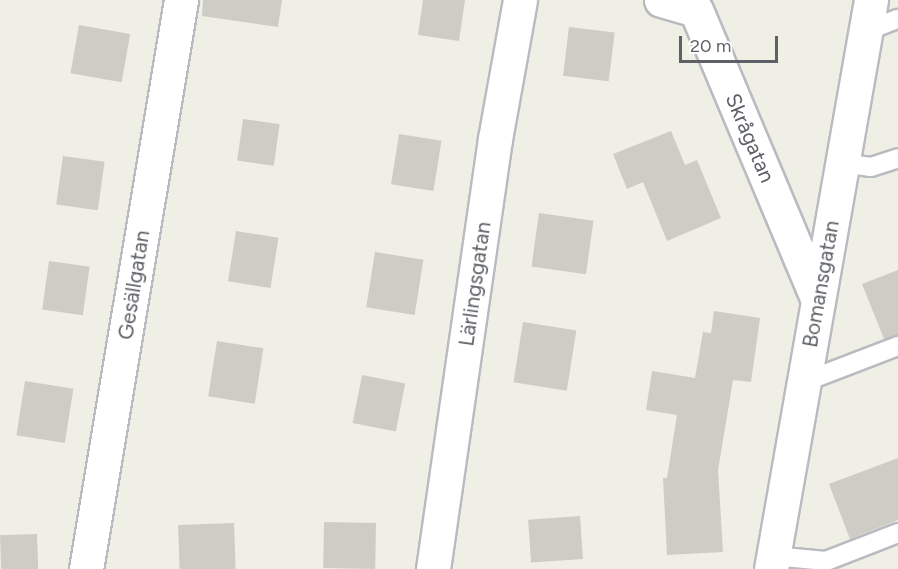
<!DOCTYPE html>
<meta charset="utf-8">
<style>
body{margin:0}
#map{position:relative;width:898px;height:569px;overflow:hidden;background:#f0efe6;font-family:Figtree,sans-serif}
div>[style]{position:absolute}
.building>*{inset:0;background:#cdccc5;transform-origin:0 0}
.roads{filter:drop-shadow(2px 0 #b8bbc0) drop-shadow(-2px 0 #b8bbc0) drop-shadow(0 2px #b8bbc0) drop-shadow(0 -2px #b8bbc0)}
.lane>*{height:18px;margin:-9px;padding:0 9px;transform-origin:9px;border-radius:9px;background:#fff}
.street>*{height:33px;margin:-16.5px;padding:0 16.5px;transform-origin:16.5px;border-radius:16.5px;background:#fff}
span{translate:-50% -50%;white-space:nowrap;text-align:center;line-height:1.15;-webkit-text-stroke:5px #fff;paint-order:stroke}
.street-label{font-size:21px;color:#5d6167}
.scale{position:absolute;left:679px;top:36px;width:99px;height:27px;box-sizing:border-box;border:3px solid #5d6167;border-top:0;padding-left:8px;font-size:18px;line-height:21px;white-space:nowrap;color:#5d6167;-webkit-text-stroke:4px #fff;paint-order:stroke}
</style>
<div id="map">
<div class="building">
<i style="clip-path:polygon(203px 0,282px 0,278px 27px,202px 16px)"></i>
<i style="clip-path:polygon(423px 0,465px 0,459px 41px,418px 35px)"></i>
<i style="left:79px;top:25px;width:52px;height:49px;rotate:10deg"></i>
<i style="left:569px;top:27px;width:46px;height:49px;rotate:7deg"></i>
<i style="left:243px;top:119px;width:37px;height:42px;rotate:8deg"></i>
<i style="clip-path:polygon(671px 131px,685px 165px,697px 160px,721px 218px,667px 241px,643px 182px,627px 189px,613px 154px)"></i>
<i style="left:399px;top:134px;width:43px;height:51px;rotate:9deg"></i>
<i style="left:63px;top:156px;width:42px;height:49px;rotate:8deg"></i>
<i style="left:539px;top:213px;width:55px;height:54px;rotate:8deg"></i>
<i style="left:236px;top:231px;width:43px;height:51px;rotate:9deg"></i>
<i style="left:375px;top:252px;width:49px;height:56px;rotate:9deg"></i>
<i style="left:49px;top:261px;width:41px;height:49px;rotate:8deg"></i>
<i style="clip-path:polygon(898px 270px,898px 335px,884px 339px,862px 284px)"></i>
<i style="clip-path:polygon(714px 311px,760px 318px,751px 382px,733px 380px,718px 470px,723px 552px,667px 555px,663px 478px,667px 478px,677px 415px,646px 410px,652px 371px,695px 378px,703px 332px,711px 333px)"></i>
<i style="left:523px;top:322px;width:54px;height:61px;rotate:9deg"></i>
<i style="left:217px;top:341px;width:47px;height:56px;rotate:9deg"></i>
<i style="left:362px;top:375px;width:44px;height:49px;rotate:11deg"></i>
<i style="left:25px;top:381px;width:49px;height:55px;rotate:9deg"></i>
<i style="clip-path:polygon(898px 458px,898px 520px,850px 539px,829px 484px)"></i>
<i style="left:580px;top:516px;width:43px;height:52px;rotate:86deg"></i>
<i style="left:324px;top:522px;width:52px;height:46px;rotate:1deg"></i>
<i style="left:234px;top:523px;width:46px;height:56px;rotate:88deg"></i>
<i style="left:37px;top:534px;width:35px;height:37px;rotate:88deg"></i>
</div>
<div class="roads">
<div class="lane">
<i style="left:866px;top:31px;width:34px;rotate:-21deg"></i>
<i style="left:842px;top:163px;width:29px;rotate:8deg"></i>
<i style="left:871px;top:167px;width:28px;rotate:-18deg"></i>
<i style="left:804px;top:382px;width:101px;rotate:-21deg"></i>
<i style="left:773px;top:556px;width:53px;rotate:5.4deg"></i>
<i style="left:826px;top:561px;width:77px;rotate:-21.3deg"></i>
</div>
<div class="street">
<i style="left:661px;top:0;width:36px;rotate:16deg"></i>
<i style="left:696px;top:10px;width:315px;rotate:67.2deg"></i>
<i style="left:86px;top:569px;width:577px;rotate:-80.52deg"></i>
<i style="left:433px;top:569px;width:434px;rotate:-81.8deg"></i>
<i style="left:495px;top:139px;width:141px;rotate:-79.8deg"></i>
<i style="left:771px;top:569px;width:578px;rotate:-80.03deg"></i>
</div>
</div>
<div class="street-label">
<span style="left:750px;top:138px;rotate:67deg">Skrågatan</span>
<span style="left:475px;top:284px;rotate:-82deg">Lärlingsgatan</span>
<span style="left:821px;top:284px;rotate:-80deg">Bomansgatan</span>
<span style="left:134px;top:285px;rotate:-81deg">Gesällgatan</span>
</div>
<div class="scale">20 m</div>
</div>
